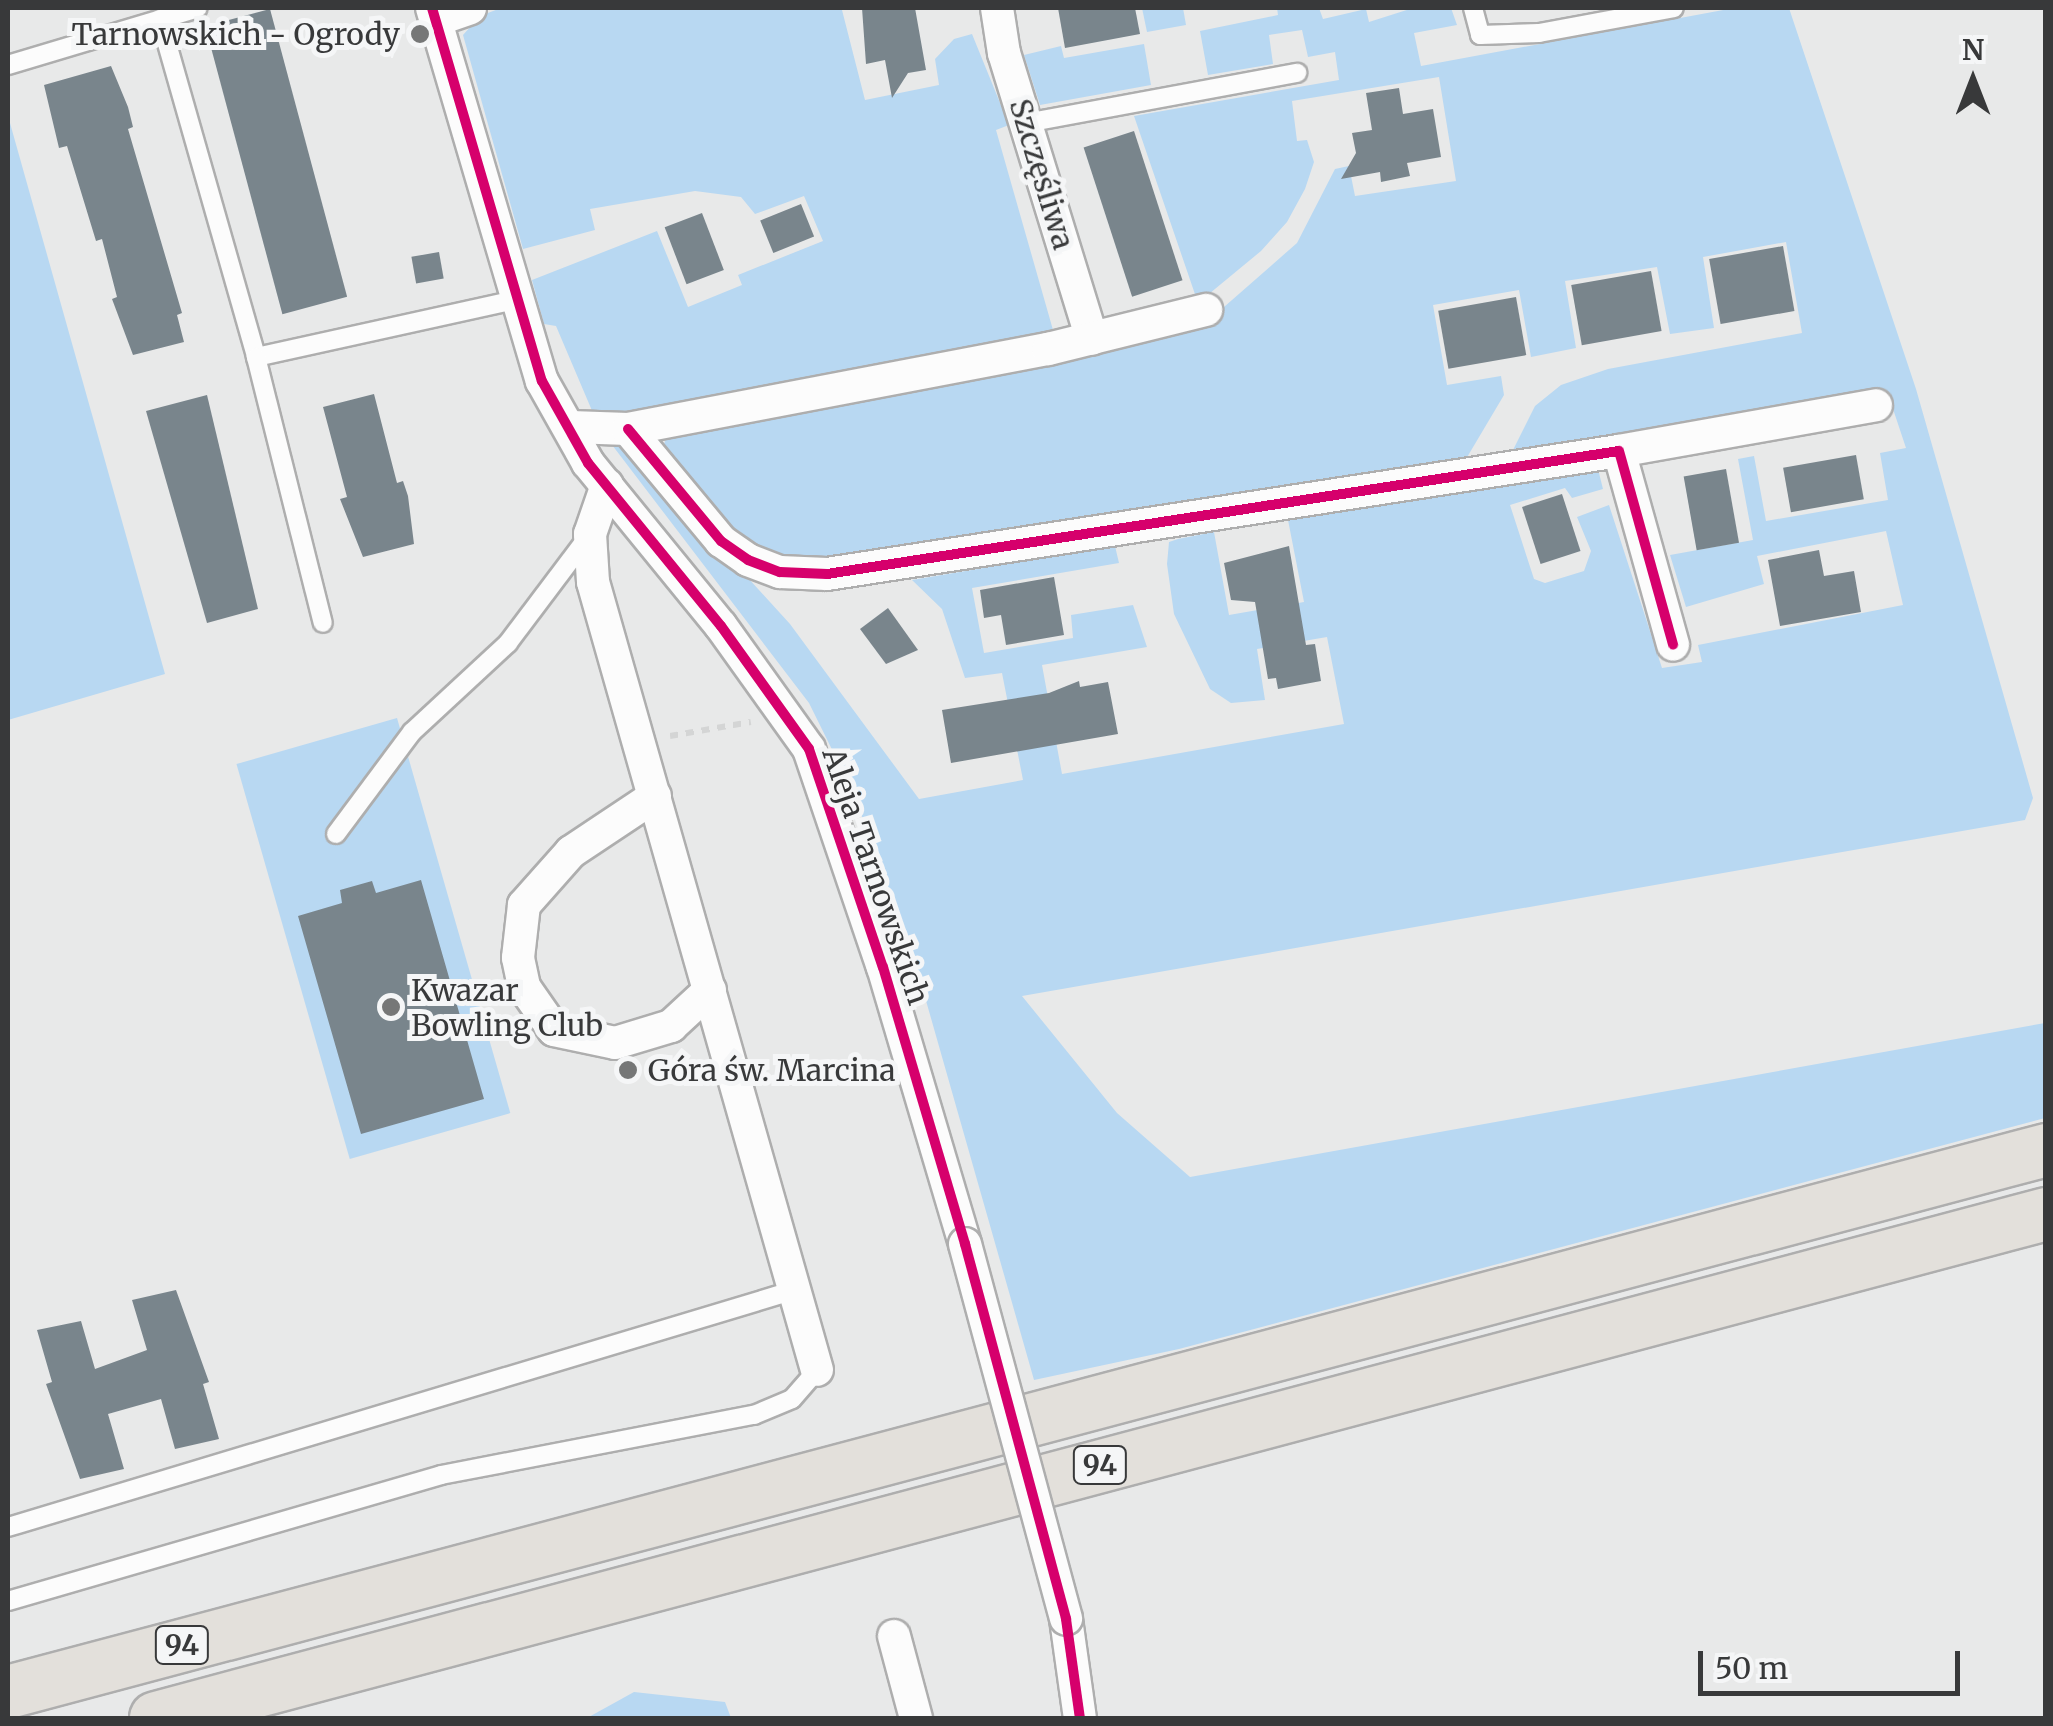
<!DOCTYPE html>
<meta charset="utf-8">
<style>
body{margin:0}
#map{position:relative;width:2053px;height:1726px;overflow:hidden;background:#e8e9e9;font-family:Merriweather,serif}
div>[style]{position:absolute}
.green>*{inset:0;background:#b8d8f2;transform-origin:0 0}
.building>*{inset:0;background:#79858c;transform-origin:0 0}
.path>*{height:6px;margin-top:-3px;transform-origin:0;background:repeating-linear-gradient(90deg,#d4d5d5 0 8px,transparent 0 16px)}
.roads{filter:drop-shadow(2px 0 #aeaeae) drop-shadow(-2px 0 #aeaeae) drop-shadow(0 2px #aeaeae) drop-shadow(0 -2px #aeaeae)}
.service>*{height:18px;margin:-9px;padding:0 9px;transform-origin:9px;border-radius:9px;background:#fcfcfc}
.minor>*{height:32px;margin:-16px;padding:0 16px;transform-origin:16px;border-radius:16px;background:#fcfcfc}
.primary>*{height:52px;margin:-26px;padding:0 26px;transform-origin:26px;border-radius:26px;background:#e3e0db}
.bridges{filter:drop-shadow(2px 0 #aeaeae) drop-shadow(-2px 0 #aeaeae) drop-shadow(0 2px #aeaeae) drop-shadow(0 -2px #aeaeae)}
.minor-bridge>*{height:32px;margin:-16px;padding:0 16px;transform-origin:16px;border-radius:16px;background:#fcfcfc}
.cycleway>*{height:10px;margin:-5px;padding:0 5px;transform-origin:5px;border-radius:5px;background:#d6006c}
.dots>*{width:28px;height:28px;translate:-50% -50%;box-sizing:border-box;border:5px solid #f5f6f7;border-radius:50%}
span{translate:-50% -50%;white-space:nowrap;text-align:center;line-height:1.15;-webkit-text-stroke:10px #f5f6f7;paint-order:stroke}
.shield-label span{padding:2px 8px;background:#f5f6f7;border:2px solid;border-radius:8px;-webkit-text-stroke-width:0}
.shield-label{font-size:28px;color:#38393a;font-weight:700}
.poi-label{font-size:30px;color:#38393a}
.right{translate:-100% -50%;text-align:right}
.left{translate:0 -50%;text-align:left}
.street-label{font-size:30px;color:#38393a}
.frame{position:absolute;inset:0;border:10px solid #38393a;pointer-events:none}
.north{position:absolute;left:1923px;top:30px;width:100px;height:100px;-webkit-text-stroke:8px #f5f6f7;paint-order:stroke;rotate:0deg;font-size:28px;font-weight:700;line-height:40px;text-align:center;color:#38393a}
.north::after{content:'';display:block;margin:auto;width:35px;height:45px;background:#38393a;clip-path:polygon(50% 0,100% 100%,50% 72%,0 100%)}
.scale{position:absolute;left:1698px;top:1651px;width:262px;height:45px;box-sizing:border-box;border:5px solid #38393a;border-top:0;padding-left:12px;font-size:30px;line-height:35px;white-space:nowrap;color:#38393a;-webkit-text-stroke:8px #f5f6f7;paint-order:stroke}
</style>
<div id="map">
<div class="green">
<i style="clip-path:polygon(501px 8px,842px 10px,865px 100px,939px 85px,935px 59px,954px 39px,972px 34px,1009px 125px,996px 130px,1055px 337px,655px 409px,593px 413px,556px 326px,544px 324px,532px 280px,657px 231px,688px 307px,742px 285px,738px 275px,823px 241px,804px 196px,755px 214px,741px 197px,695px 191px,590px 209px,595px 230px,523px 249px,463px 35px,480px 16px)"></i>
<i style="clip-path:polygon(1142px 8px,1183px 8px,1186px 25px,1147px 32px)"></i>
<i style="clip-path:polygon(1277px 8px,1319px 8px,1323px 19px,1366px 9px,1369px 22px,1413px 8px,1451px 8px,1457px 25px,1414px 33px,1421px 66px,1734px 8px,1789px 8px,1916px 389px,2033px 798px,2025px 820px,1022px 996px,1117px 1113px,1190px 1177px,2045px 1023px,2045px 1118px,1179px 1349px,1034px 1380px,913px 955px,853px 792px,809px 703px,606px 437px,624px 442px,790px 624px,919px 799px,1023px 780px,1002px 673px,965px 678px,942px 609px,912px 580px,1115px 546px,1119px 563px,972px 588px,984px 653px,1073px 638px,1071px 615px,1133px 605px,1147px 647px,1042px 665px,1062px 774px,1344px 724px,1327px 637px,1257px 649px,1265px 700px,1231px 703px,1210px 689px,1174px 614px,1167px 564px,1169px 542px,1178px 539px,1214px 532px,1229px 615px,1304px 602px,1288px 520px,1598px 469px,1603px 489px,1572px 498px,1565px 488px,1510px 505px,1534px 579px,1545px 583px,1584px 571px,1591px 551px,1577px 517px,1609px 505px,1662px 668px,1702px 662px,1698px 645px,1903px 605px,1886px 531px,1757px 556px,1764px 584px,1686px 607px,1670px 555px,1753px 540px,1738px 459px,1754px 456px,1766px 521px,1888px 500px,1880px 453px,1906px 448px,1887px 391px,1510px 456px,1535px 406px,1561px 385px,1608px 369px,1802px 333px,1786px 242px,1703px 257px,1714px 328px,1670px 334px,1657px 267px,1565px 281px,1576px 348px,1531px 357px,1519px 290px,1433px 305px,1447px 385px,1501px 376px,1504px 395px,1466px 459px,942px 549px,799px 562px,751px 548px,672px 463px,664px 444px,668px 433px,1208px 321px,1297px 243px,1335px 169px,1349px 166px,1355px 196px,1456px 181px,1439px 77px,1292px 101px,1297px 141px,1307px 140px,1314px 162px,1305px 189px,1287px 222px,1261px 251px,1198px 303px,1134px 116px,1339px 80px,1335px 52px,1308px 57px,1302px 30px,1269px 35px,1273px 64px,1208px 75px,1200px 31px,1278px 15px)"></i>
<i style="clip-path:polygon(1144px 44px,1151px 85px,1040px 105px,1024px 55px,1061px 46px,1064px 58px)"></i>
<i style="clip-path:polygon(8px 116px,165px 674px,8px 720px)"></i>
<i style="left:397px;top:718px;width:411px;height:167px;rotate:74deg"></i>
<i style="clip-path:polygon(634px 1692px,725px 1702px,731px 1718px,587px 1718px)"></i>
</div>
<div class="building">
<i style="clip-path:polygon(862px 8px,915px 8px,926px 70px,908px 73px,892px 98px,885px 60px,866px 64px)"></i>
<i style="clip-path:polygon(1058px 8px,1135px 8px,1140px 34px,1065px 48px)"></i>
<i style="left:270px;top:9px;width:298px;height:67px;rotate:75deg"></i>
<i style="clip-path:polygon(111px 66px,128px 107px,133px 127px,128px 129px,182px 313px,177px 315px,184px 342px,133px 355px,112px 299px,117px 297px,102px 239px,96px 241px,67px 146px,59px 148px,44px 85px)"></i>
<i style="clip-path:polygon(1399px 88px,1403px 114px,1433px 109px,1441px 157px,1407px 163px,1410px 176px,1381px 182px,1380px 172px,1341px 179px,1356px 153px,1352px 133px,1372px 130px,1366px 93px)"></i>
<i style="left:1134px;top:131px;width:157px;height:53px;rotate:72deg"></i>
<i style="left:801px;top:204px;width:35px;height:44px;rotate:68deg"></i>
<i style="left:702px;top:213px;width:61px;height:40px;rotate:69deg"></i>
<i style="left:1783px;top:246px;width:66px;height:75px;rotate:80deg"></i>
<i style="left:439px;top:252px;width:27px;height:28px;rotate:80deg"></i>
<i style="left:1651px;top:271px;width:61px;height:81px;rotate:80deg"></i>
<i style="left:1516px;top:297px;width:59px;height:79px;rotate:80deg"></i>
<i style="clip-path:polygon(374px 394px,397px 483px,403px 481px,408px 496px,414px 544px,363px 557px,340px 499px,347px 497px,323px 407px)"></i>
<i style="clip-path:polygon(207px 395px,258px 609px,207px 623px,146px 411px)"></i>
<i style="left:1856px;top:455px;width:45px;height:74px;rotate:80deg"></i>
<i style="left:1726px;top:469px;width:75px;height:43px;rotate:80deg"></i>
<i style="left:1562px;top:494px;width:60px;height:42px;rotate:72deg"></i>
<i style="clip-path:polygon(1289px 546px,1306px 645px,1315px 644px,1321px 681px,1278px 689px,1276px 678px,1268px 679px,1255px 602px,1231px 600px,1224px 563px)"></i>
<i style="clip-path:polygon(1819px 550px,1824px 576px,1854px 571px,1861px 612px,1780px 626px,1768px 560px)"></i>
<i style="clip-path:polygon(1054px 577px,1064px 635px,1006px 645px,1001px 615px,984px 618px,980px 590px)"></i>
<i style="clip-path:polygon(888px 608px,918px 650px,886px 664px,860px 629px)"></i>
<i style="clip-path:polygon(1079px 681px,1080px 687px,1108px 682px,1118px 734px,951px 763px,942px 710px,1049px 693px)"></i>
<i style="clip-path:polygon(421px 880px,484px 1099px,361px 1134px,298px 916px,342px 903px,340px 890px,372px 881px,376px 893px)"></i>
<i style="clip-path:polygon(176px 1290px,209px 1382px,203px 1384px,219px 1439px,175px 1449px,161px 1399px,108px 1414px,124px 1469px,80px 1479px,46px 1384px,52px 1382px,37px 1330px,81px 1321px,95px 1369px,147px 1350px,132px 1300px)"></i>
</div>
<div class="path">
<i style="left:670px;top:736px;width:82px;rotate:-9.8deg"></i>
</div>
<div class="roads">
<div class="service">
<i style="left:1473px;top:8px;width:28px;rotate:75deg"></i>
<i style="left:1480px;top:35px;width:59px;rotate:-1.9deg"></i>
<i style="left:1539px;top:33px;width:137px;rotate:-10.5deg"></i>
<i style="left:160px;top:19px;width:351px;rotate:74.1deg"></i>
<i style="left:256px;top:357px;width:269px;rotate:-12.4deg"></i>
<i style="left:8px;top:65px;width:198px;rotate:-16.7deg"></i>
<i style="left:1026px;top:123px;width:276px;rotate:-10.5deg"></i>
<i style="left:256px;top:357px;width:274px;rotate:75.9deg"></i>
<i style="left:336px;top:834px;width:127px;rotate:-53.3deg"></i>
<i style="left:412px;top:732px;width:131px;rotate:-42.8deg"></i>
<i style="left:508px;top:643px;width:131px;rotate:-53deg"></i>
<i style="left:8px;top:1527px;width:822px;rotate:-16.76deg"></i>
<i style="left:8px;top:1601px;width:451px;rotate:-16.2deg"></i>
<i style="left:441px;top:1475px;width:319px;rotate:-10.9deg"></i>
<i style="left:754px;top:1415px;width:41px;rotate:-22.8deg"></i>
<i style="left:792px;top:1399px;width:38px;rotate:-49deg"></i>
</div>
<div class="minor">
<i style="left:432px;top:8px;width:389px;rotate:73.6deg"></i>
<i style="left:542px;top:381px;width:94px;rotate:60.7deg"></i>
<i style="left:588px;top:463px;width:210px;rotate:50.8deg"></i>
<i style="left:721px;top:626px;width:151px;rotate:54.4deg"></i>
<i style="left:809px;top:749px;width:230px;rotate:71.3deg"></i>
<i style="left:883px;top:967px;width:289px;rotate:73.5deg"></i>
<i style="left:997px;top:8px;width:46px;rotate:81.2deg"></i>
<i style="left:1004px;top:53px;width:299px;rotate:72.9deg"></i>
<i style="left:436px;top:20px;width:36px;rotate:-19deg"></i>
<i style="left:571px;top:427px;width:57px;rotate:2deg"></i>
<i style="left:628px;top:429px;width:428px;rotate:-10.8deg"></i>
<i style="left:1048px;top:349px;width:163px;rotate:-13.9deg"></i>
<i style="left:628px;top:429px;width:146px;rotate:50.3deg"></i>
<i style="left:721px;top:541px;width:33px;rotate:35deg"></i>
<i style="left:748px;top:560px;width:34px;rotate:21deg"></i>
<i style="left:780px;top:572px;width:47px;rotate:2.4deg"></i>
<i style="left:827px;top:574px;width:801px;rotate:-8.83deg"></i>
<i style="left:1619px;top:451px;width:201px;rotate:74.4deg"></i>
<i style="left:1619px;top:451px;width:261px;rotate:-10.1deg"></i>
<i style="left:607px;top:485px;width:52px;rotate:109.1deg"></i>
<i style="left:590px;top:534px;width:48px;rotate:86.4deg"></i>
<i style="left:593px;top:582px;width:819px;rotate:74.13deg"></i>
<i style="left:655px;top:796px;width:101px;rotate:146.3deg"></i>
<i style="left:571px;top:852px;width:71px;rotate:131.6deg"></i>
<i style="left:524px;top:905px;width:53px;rotate:96.5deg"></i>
<i style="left:518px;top:958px;width:30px;rotate:78deg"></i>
<i style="left:524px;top:987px;width:52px;rotate:55.1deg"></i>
<i style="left:554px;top:1030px;width:62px;rotate:12deg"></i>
<i style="left:615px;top:1043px;width:59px;rotate:-16.9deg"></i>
<i style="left:671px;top:1026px;width:53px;rotate:-42.7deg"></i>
<i style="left:1066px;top:1619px;width:100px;rotate:82deg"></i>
<i style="left:894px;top:1636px;width:85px;rotate:75deg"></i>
</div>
<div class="primary">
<i style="left:8px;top:1692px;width:2109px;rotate:-14.89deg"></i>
<i style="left:156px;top:1718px;width:1956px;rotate:-14.93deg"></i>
</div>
</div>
<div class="bridges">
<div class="minor-bridge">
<i style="left:965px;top:1244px;width:388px;rotate:74.9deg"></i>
</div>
</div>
<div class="cycleway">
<i style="left:432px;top:8px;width:389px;rotate:73.6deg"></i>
<i style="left:542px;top:381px;width:94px;rotate:60.7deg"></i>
<i style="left:588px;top:463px;width:210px;rotate:50.8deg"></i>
<i style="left:721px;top:626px;width:151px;rotate:54.4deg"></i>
<i style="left:809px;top:749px;width:230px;rotate:71.3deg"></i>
<i style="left:883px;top:967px;width:289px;rotate:73.5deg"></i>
<i style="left:965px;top:1244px;width:388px;rotate:74.9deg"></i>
<i style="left:1066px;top:1619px;width:100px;rotate:82deg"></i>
<i style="left:628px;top:429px;width:146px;rotate:50.3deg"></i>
<i style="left:721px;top:541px;width:33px;rotate:35deg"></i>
<i style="left:748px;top:560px;width:34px;rotate:21deg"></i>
<i style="left:780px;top:572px;width:47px;rotate:2.4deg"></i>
<i style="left:827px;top:574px;width:801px;rotate:-8.83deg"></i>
<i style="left:1619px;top:451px;width:201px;rotate:74.4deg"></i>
</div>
<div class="dots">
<i style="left:420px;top:34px;background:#767777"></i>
<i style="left:391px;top:1007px;background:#767777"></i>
<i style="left:628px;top:1070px;background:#767777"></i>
</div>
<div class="shield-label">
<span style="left:1100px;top:1465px">94</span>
<span style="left:182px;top:1645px">94</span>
</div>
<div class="poi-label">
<span class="right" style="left:400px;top:34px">Tarnowskich - Ogrody</span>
<span class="left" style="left:411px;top:1007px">Kwazar<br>Bowling Club</span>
<span class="left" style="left:648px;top:1070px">Góra św. Marcina</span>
</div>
<div class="street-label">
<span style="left:1042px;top:174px;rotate:73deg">Szczęśliwa</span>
<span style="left:876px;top:876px;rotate:71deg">Aleja Tarnowskich</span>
</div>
<div class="frame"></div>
<div class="north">N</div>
<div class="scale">50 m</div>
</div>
